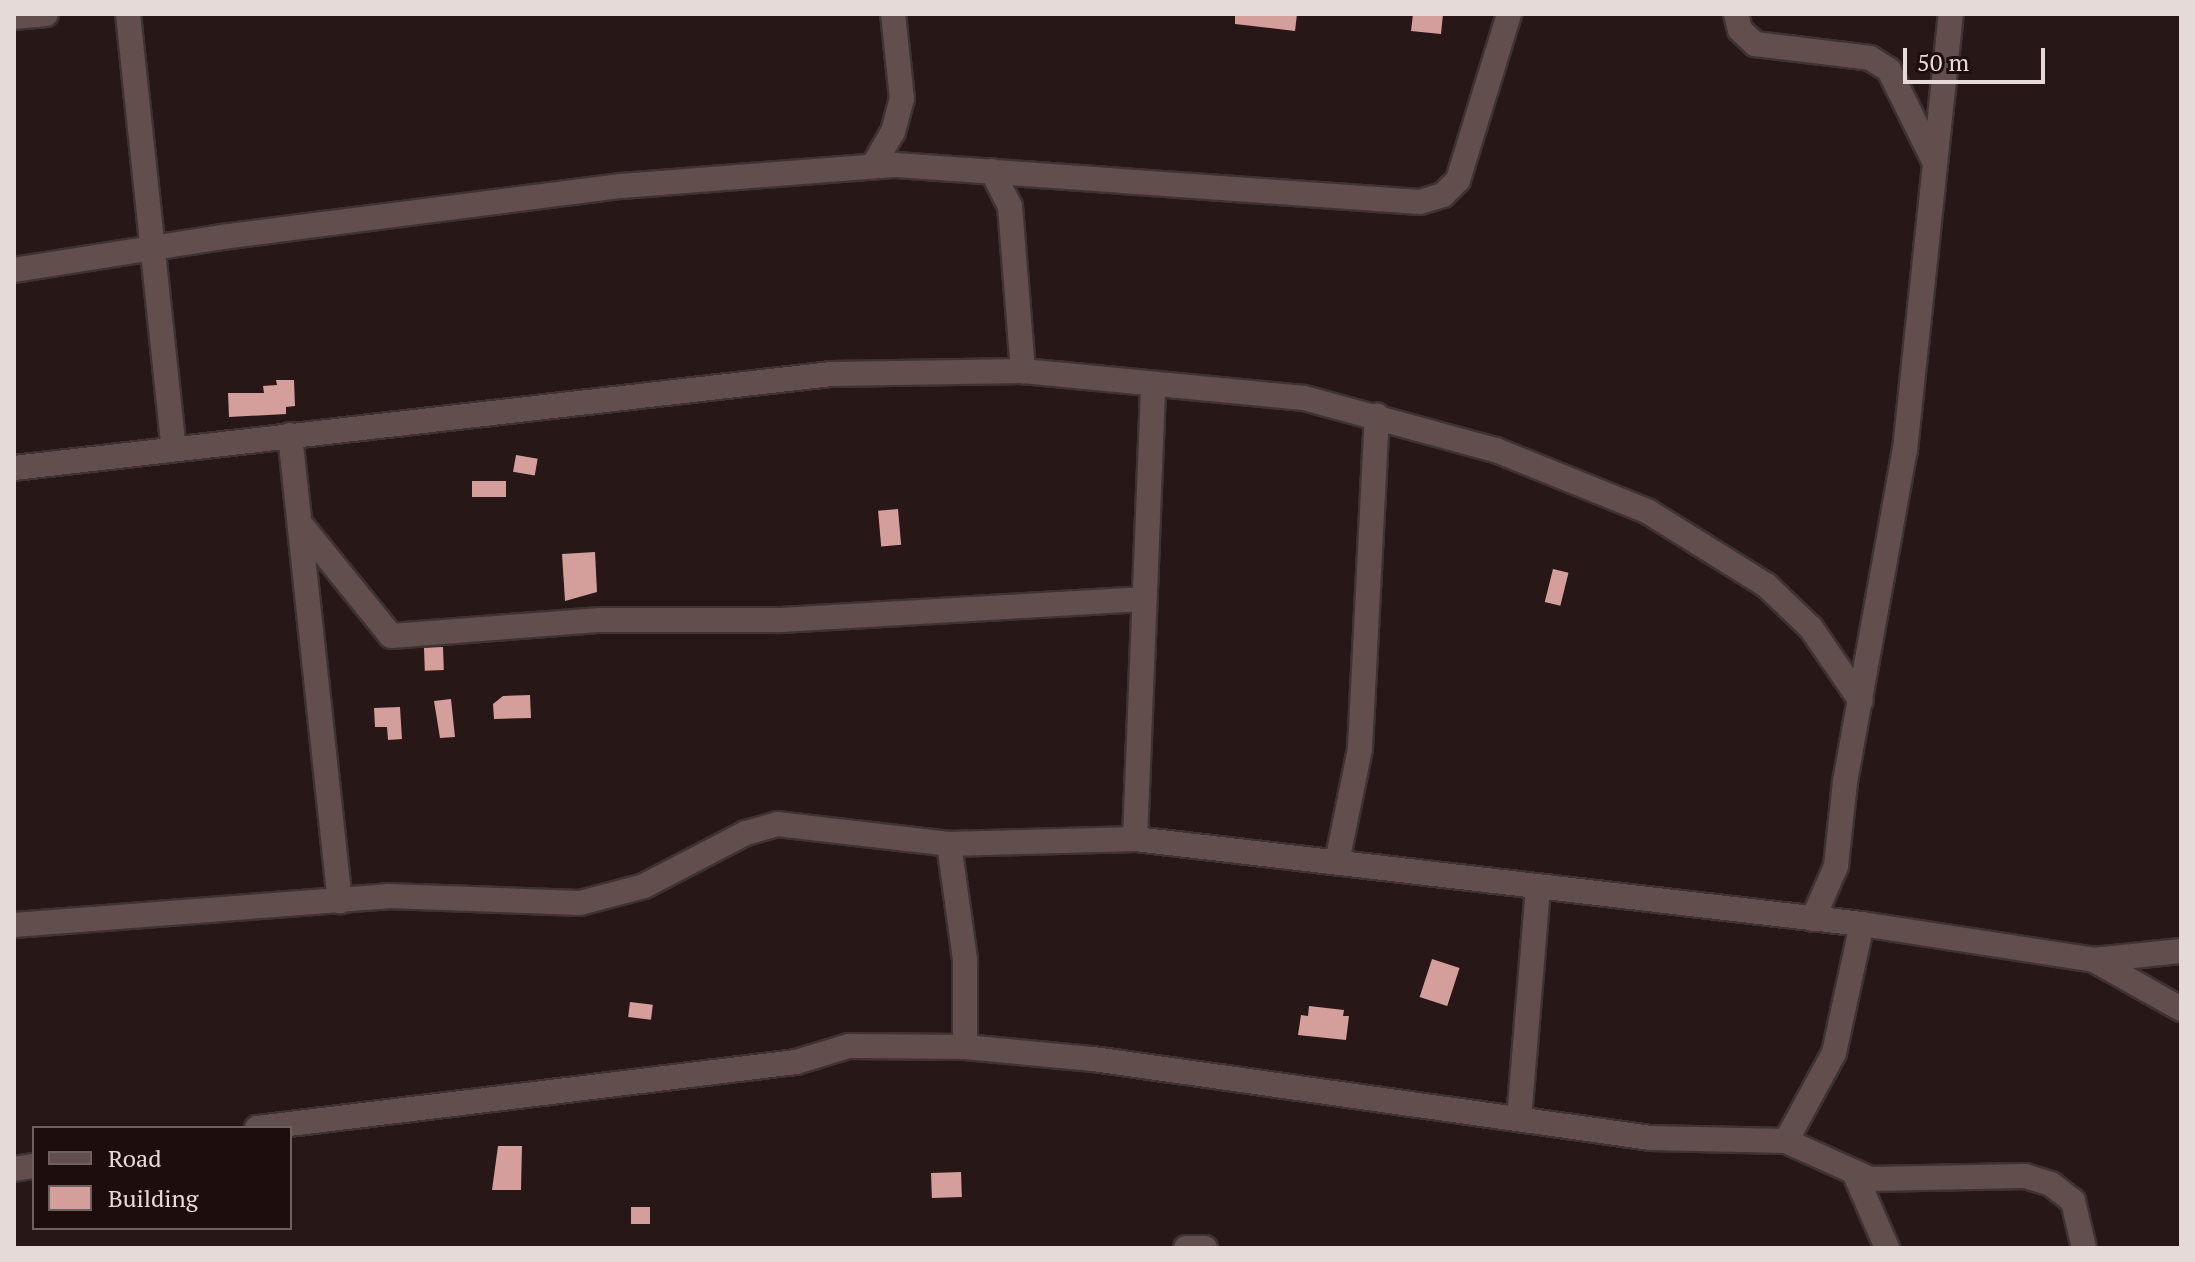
<!DOCTYPE html>
<style>
body{margin:0}
#map{position:relative;width:2195px;height:1262px;overflow:hidden;background:#271716;font-family:"PT Serif",serif}
div>[style]{position:absolute}
.building>*{inset:0;background:#d49f9a;transform-origin:0 0}
.roads{filter:drop-shadow(2px 0 #3e3232) drop-shadow(-2px 0 #3e3232) drop-shadow(0 2px #3e3232) drop-shadow(0 -2px #3e3232)}
.minor>*{height:24px;margin:-12px;padding:0 12px;transform-origin:12px;border-radius:12px;background:#624f4d}
span{translate:-50% -50%;white-space:nowrap;text-align:center;line-height:1.15;-webkit-text-stroke:8px #1d0e0d;paint-order:stroke}
.frame{position:absolute;inset:0;border:16px solid #e6dad9;pointer-events:none}
.legend{position:absolute;left:32px;top:1126px;width:260px;height:104px;box-sizing:border-box;background:#1d0e0d;border:2px solid #6d605f;margin:0;padding:10px 14px;list-style:none;font-size:24px;color:#e6dad9}
.legend li{display:flex;align-items:center;gap:16px;height:40px}
.legend b{width:40px;border:2px solid #6d605f}
.scale{position:absolute;left:1903px;top:48px;width:142px;height:36px;box-sizing:border-box;border:4px solid #e6dad9;border-top:0;padding-left:10px;font-size:24px;line-height:28px;white-space:nowrap;color:#e6dad9;-webkit-text-stroke:6px #1d0e0d;paint-order:stroke}
</style>
<div id="map">
<div class="building">
<i style="clip-path:polygon(1235px 14px,1297px 14px,1295px 31px,1235px 24px)"></i>
<i style="clip-path:polygon(1413px 14px,1443px 14px,1441px 34px,1411px 31px)"></i>
<i style="clip-path:polygon(276px 380px,294px 380px,295px 406px,286px 407px,286px 414px,229px 417px,228px 393px,264px 393px,263px 386px,277px 385px)"></i>
<i style="left:516px;top:455px;width:22px;height:17px;rotate:10deg"></i>
<i style="left:472px;top:481px;width:34px;height:16px"></i>
<i style="left:898px;top:509px;width:36px;height:20px;rotate:85deg"></i>
<i style="clip-path:polygon(595px 552px,597px 592px,565px 601px,562px 554px)"></i>
<i style="left:1553px;top:569px;width:16px;height:34px;rotate:14deg"></i>
<i style="left:443px;top:647px;width:23px;height:19px;rotate:88deg"></i>
<i style="clip-path:polygon(530px 695px,531px 718px,494px 719px,493px 704px,503px 696px)"></i>
<i style="clip-path:polygon(451px 699px,455px 737px,440px 738px,434px 701px)"></i>
<i style="clip-path:polygon(400px 707px,402px 739px,388px 740px,387px 727px,375px 727px,374px 708px)"></i>
<i style="left:1432px;top:959px;width:29px;height:40px;rotate:18deg"></i>
<i style="left:630px;top:1002px;width:23px;height:15px;rotate:7deg"></i>
<i style="clip-path:polygon(1309px 1006px,1344px 1010px,1343px 1016px,1349px 1016px,1346px 1040px,1298px 1035px,1301px 1015px,1308px 1016px)"></i>
<i style="clip-path:polygon(498px 1146px,522px 1146px,521px 1190px,492px 1190px)"></i>
<i style="left:961px;top:1172px;width:25px;height:30px;rotate:88deg"></i>
<i style="left:631px;top:1207px;width:19px;height:17px"></i>
</div>
<div class="roads">
<div class="minor">
<i style="left:128px;top:14px;width:437px;rotate:84deg"></i>
<i style="left:1736px;top:14px;width:16px;rotate:76deg"></i>
<i style="left:1740px;top:30px;width:21px;rotate:43deg"></i>
<i style="left:1755px;top:44px;width:116px;rotate:6.9deg"></i>
<i style="left:1870px;top:58px;width:22px;rotate:32deg"></i>
<i style="left:1889px;top:70px;width:102px;rotate:63.7deg"></i>
<i style="left:14px;top:17px;width:32px;rotate:-5deg"></i>
<i style="left:873px;top:166px;width:39px;rotate:-60deg"></i>
<i style="left:893px;top:132px;width:34px;rotate:-75deg"></i>
<i style="left:902px;top:99px;width:85px;rotate:-96deg"></i>
<i style="left:992px;top:171px;width:39px;rotate:63deg"></i>
<i style="left:1010px;top:206px;width:166px;rotate:85.5deg"></i>
<i style="left:14px;top:270px;width:211px;rotate:-9deg"></i>
<i style="left:222px;top:237px;width:402px;rotate:-7.3deg"></i>
<i style="left:621px;top:186px;width:276px;rotate:-4.4deg"></i>
<i style="left:896px;top:165px;width:525px;rotate:4.04deg"></i>
<i style="left:1420px;top:202px;width:24px;rotate:-17deg"></i>
<i style="left:1443px;top:195px;width:21px;rotate:-45deg"></i>
<i style="left:1458px;top:180px;width:174px;rotate:-72.9deg"></i>
<i style="left:290px;top:435px;width:469px;rotate:83.9deg"></i>
<i style="left:14px;top:468px;width:822px;rotate:-6.56deg"></i>
<i style="left:831px;top:374px;width:192px;rotate:-0.9deg"></i>
<i style="left:1023px;top:371px;width:282px;rotate:5.5deg"></i>
<i style="left:1304px;top:398px;width:199px;rotate:15.2deg"></i>
<i style="left:1496px;top:450px;width:163px;rotate:22deg"></i>
<i style="left:1647px;top:511px;width:140px;rotate:31.9deg"></i>
<i style="left:1766px;top:585px;width:62px;rotate:43.7deg"></i>
<i style="left:1811px;top:628px;width:88px;rotate:55.6deg"></i>
<i style="left:302px;top:526px;width:141px;rotate:51deg"></i>
<i style="left:391px;top:636px;width:210px;rotate:-4.4deg"></i>
<i style="left:600px;top:620px;width:180px"></i>
<i style="left:780px;top:620px;width:364px;rotate:-3.3deg"></i>
<i style="left:1135px;top:839px;width:455px;rotate:-87.7deg"></i>
<i style="left:949px;top:844px;width:117px;rotate:82.1deg"></i>
<i style="left:965px;top:960px;width:87px;rotate:90deg"></i>
<i style="left:1337px;top:862px;width:115px;rotate:-78.5deg"></i>
<i style="left:1360px;top:749px;width:334px;rotate:-87.1deg"></i>
<i style="left:1813px;top:919px;width:58px;rotate:-66.5deg"></i>
<i style="left:1836px;top:866px;width:84px;rotate:-83.9deg"></i>
<i style="left:1845px;top:782px;width:337px;rotate:-79.8deg"></i>
<i style="left:1905px;top:450px;width:438px;rotate:-84deg"></i>
<i style="left:14px;top:925px;width:375px;rotate:-4.4deg"></i>
<i style="left:388px;top:896px;width:192px;rotate:2.1deg"></i>
<i style="left:580px;top:903px;width:66px;rotate:-14.9deg"></i>
<i style="left:644px;top:886px;width:115px;rotate:-27.5deg"></i>
<i style="left:746px;top:833px;width:32px;rotate:-16deg"></i>
<i style="left:777px;top:824px;width:173px;rotate:6.6deg"></i>
<i style="left:949px;top:844px;width:186px;rotate:-1.5deg"></i>
<i style="left:1135px;top:839px;width:732px;rotate:6.67deg"></i>
<i style="left:1862px;top:924px;width:235px;rotate:8.8deg"></i>
<i style="left:2094px;top:960px;width:87px;rotate:-5.9deg"></i>
<i style="left:2094px;top:960px;width:100px;rotate:29.4deg"></i>
<i style="left:1519px;top:1119px;width:232px;rotate:-85.3deg"></i>
<i style="left:257px;top:1128px;width:543px;rotate:-6.98deg"></i>
<i style="left:796px;top:1062px;width:55px;rotate:-16.8deg"></i>
<i style="left:849px;top:1046px;width:116px;rotate:0.5deg"></i>
<i style="left:965px;top:1047px;width:129px;rotate:5.4deg"></i>
<i style="left:1093px;top:1059px;width:564px;rotate:8.06deg"></i>
<i style="left:1651px;top:1138px;width:135px;rotate:1.3deg"></i>
<i style="left:1786px;top:1141px;width:92px;rotate:24.3deg"></i>
<i style="left:1870px;top:1179px;width:155px;rotate:-1.1deg"></i>
<i style="left:2025px;top:1176px;width:27px;rotate:17deg"></i>
<i style="left:2051px;top:1184px;width:28px;rotate:38deg"></i>
<i style="left:2073px;top:1201px;width:48px;rotate:76.8deg"></i>
<i style="left:1786px;top:1141px;width:100px;rotate:-61.4deg"></i>
<i style="left:1834px;top:1053px;width:132px;rotate:-77.8deg"></i>
<i style="left:14px;top:1169px;width:20px;rotate:-9deg"></i>
<i style="left:1854px;top:1172px;width:83px;rotate:66.5deg"></i>
<i style="left:1186px;top:1248px;width:19px"></i>
</div>
</div>
<div class="frame"></div>
<ul class="legend">
<li><b style="height:10px;background:#624f4d"></b>Road</li>
<li><b style="height:22px;background:#d49f9a"></b>Building</li>
</ul>
<div class="scale">50 m</div>
</div>
